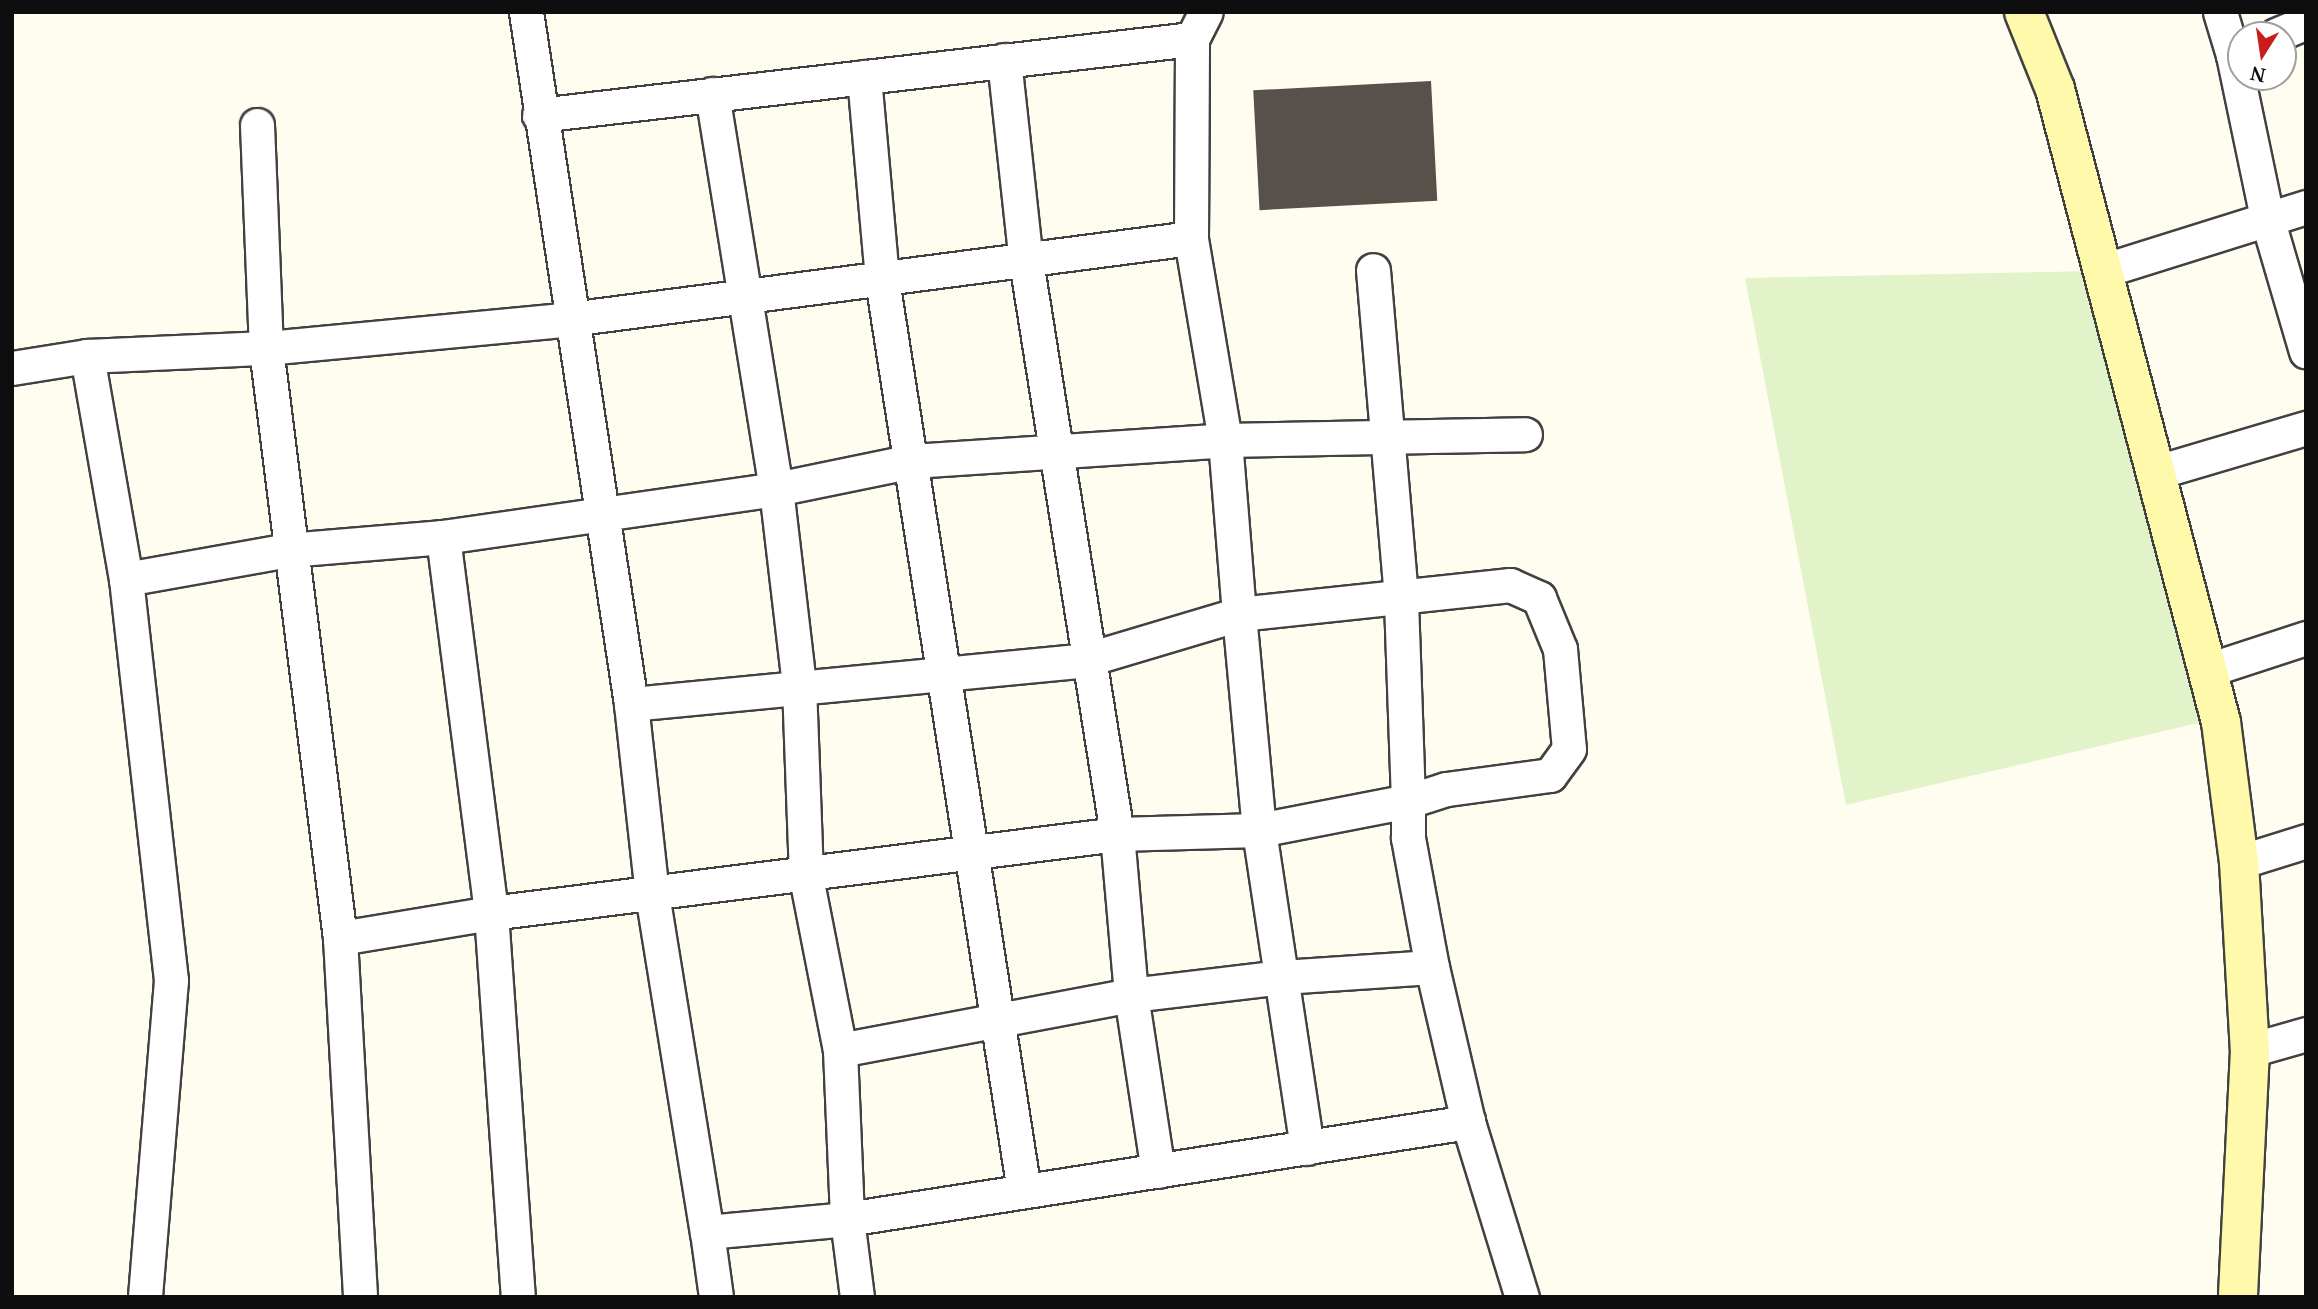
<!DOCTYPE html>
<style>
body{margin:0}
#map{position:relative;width:2318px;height:1309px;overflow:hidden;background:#fffdf0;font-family:"Noto Serif",serif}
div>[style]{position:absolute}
.pitch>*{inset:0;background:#e2f3c9}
.building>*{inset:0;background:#58504a;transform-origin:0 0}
.roads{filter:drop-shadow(2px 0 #414141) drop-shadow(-2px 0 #414141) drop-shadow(0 2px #414141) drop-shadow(0 -2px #414141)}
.street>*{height:33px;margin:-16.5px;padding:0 16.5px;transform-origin:16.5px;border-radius:16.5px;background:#fff}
.secondary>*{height:38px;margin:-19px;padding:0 19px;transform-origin:19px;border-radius:19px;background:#fffaab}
span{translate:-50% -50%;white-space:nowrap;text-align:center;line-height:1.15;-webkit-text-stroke:7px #fff;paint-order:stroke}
.frame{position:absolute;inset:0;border:14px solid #0e0e0e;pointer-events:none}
.north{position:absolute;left:2227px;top:21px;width:70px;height:70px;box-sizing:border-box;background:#fff;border:2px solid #9f9f9f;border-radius:50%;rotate:192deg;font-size:19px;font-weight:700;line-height:28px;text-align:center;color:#0e0e0e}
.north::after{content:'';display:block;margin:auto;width:24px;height:32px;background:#c81d1c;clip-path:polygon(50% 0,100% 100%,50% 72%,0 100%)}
</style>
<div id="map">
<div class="pitch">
<i style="clip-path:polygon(2100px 271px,2211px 720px,1846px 805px,1745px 278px)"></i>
</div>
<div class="building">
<i style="left:1431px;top:81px;width:120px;height:178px;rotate:87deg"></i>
</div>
<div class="roads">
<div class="street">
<i style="left:526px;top:12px;width:700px;rotate:81.37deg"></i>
<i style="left:631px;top:704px;width:191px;rotate:83.7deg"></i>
<i style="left:652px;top:894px;width:342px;rotate:80.8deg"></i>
<i style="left:707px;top:1232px;width:141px;rotate:-5.3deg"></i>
<i style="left:847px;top:1219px;width:629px;rotate:-8.88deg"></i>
<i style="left:2220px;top:12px;width:45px;rotate:73.2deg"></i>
<i style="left:2276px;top:35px;width:33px;rotate:-23deg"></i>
<i style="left:2241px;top:51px;width:9px;rotate:153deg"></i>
<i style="left:2233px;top:55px;width:167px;rotate:78.2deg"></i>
<i style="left:2267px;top:218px;width:139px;rotate:73.7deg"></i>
<i style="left:1004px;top:60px;width:202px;rotate:83.8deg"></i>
<i style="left:1026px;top:261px;width:580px;rotate:80.98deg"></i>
<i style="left:1117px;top:834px;width:162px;rotate:85deg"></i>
<i style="left:1131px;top:995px;width:178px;rotate:81.3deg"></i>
<i style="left:864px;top:77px;width:204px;rotate:84.9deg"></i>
<i style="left:882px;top:280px;width:922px;rotate:81.14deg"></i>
<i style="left:712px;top:94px;width:400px;rotate:80.8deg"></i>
<i style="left:776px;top:489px;width:197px;rotate:83.3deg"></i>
<i style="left:799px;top:685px;width:192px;rotate:87.9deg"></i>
<i style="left:806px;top:877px;width:176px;rotate:78.9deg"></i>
<i style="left:840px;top:1050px;width:169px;rotate:87.6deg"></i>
<i style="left:847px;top:1219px;width:79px;rotate:82.7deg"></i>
<i style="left:539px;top:115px;width:657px;rotate:-6.64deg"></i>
<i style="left:257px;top:125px;width:223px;rotate:87.7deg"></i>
<i style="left:266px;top:348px;width:595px;rotate:82.85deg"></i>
<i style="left:340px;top:938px;width:360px;rotate:86.8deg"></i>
<i style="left:2105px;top:270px;width:211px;rotate:-17.4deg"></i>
<i style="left:87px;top:356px;width:226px;rotate:80.1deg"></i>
<i style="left:126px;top:579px;width:404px;rotate:83.6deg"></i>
<i style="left:171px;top:980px;width:318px;rotate:94.7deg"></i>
<i style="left:12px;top:368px;width:76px;rotate:-9.1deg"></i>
<i style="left:87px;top:356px;width:179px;rotate:-2.6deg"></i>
<i style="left:266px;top:348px;width:305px;rotate:-5.4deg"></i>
<i style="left:570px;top:319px;width:626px;rotate:-7.43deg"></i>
<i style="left:2154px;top:473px;width:159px;rotate:-16.5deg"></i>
<i style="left:443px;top:537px;width:379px;rotate:82.7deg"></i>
<i style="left:491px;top:913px;width:631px;rotate:-7.19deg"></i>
<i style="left:1117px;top:834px;width:142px;rotate:-1.6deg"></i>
<i style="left:1259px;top:830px;width:152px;rotate:-11deg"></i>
<i style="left:1408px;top:801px;width:204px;rotate:-92deg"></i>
<i style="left:1401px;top:597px;width:328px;rotate:-94.9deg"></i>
<i style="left:126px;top:579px;width:165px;rotate:-10.1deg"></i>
<i style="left:288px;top:550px;width:156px;rotate:-4.8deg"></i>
<i style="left:443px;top:537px;width:336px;rotate:-8.2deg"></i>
<i style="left:776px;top:489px;width:139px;rotate:-11.6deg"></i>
<i style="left:912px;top:461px;width:314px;rotate:-3.8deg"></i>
<i style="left:1225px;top:440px;width:300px;rotate:-1.1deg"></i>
<i style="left:2208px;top:670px;width:103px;rotate:-18.1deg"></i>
<i style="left:631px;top:704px;width:456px;rotate:-5.5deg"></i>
<i style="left:1085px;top:660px;width:161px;rotate:-16.6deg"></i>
<i style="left:1239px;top:614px;width:175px;rotate:-94.6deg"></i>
<i style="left:1225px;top:440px;width:205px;rotate:-99.6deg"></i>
<i style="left:1191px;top:238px;width:199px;rotate:-89.7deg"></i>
<i style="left:1192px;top:39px;width:30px;rotate:-63deg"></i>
<i style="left:2239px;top:862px;width:70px;rotate:-17.4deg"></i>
<i style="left:340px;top:938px;width:153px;rotate:-9.4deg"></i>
<i style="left:491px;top:913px;width:385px;rotate:86deg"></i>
<i style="left:840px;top:1050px;width:296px;rotate:-10.7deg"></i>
<i style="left:1131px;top:995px;width:152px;rotate:-6.8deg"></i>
<i style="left:1282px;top:977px;width:150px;rotate:-3.8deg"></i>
<i style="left:1432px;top:967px;width:159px;rotate:76.9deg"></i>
<i style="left:1468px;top:1122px;width:183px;rotate:72.9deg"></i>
<i style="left:2250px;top:1050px;width:58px;rotate:-15.9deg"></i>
<i style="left:1307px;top:1148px;width:322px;rotate:-98.6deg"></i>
<i style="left:1259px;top:830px;width:217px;rotate:-95.3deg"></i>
<i style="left:1239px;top:614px;width:273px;rotate:-6.1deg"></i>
<i style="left:1510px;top:585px;width:32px;rotate:24deg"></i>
<i style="left:1539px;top:598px;width:55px;rotate:67.6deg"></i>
<i style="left:1560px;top:649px;width:100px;rotate:84.9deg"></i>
<i style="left:1569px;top:749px;width:32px;rotate:126deg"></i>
<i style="left:1550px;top:775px;width:105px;rotate:172.3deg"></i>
<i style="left:1446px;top:789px;width:40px;rotate:162deg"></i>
<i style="left:1408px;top:801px;width:37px;rotate:90deg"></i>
<i style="left:1408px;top:838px;width:131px;rotate:79.5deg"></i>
<i style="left:707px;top:1232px;width:66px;rotate:82.1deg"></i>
</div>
<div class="secondary">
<i style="left:2024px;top:12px;width:83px;rotate:68.1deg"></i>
<i style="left:2055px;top:89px;width:654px;rotate:75.31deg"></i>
<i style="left:2221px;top:722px;width:141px;rotate:82.7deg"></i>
<i style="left:2239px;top:862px;width:188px;rotate:86.7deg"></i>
<i style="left:2250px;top:1050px;width:247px;rotate:92.8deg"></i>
</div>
</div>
<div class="frame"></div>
<div class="north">N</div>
</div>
